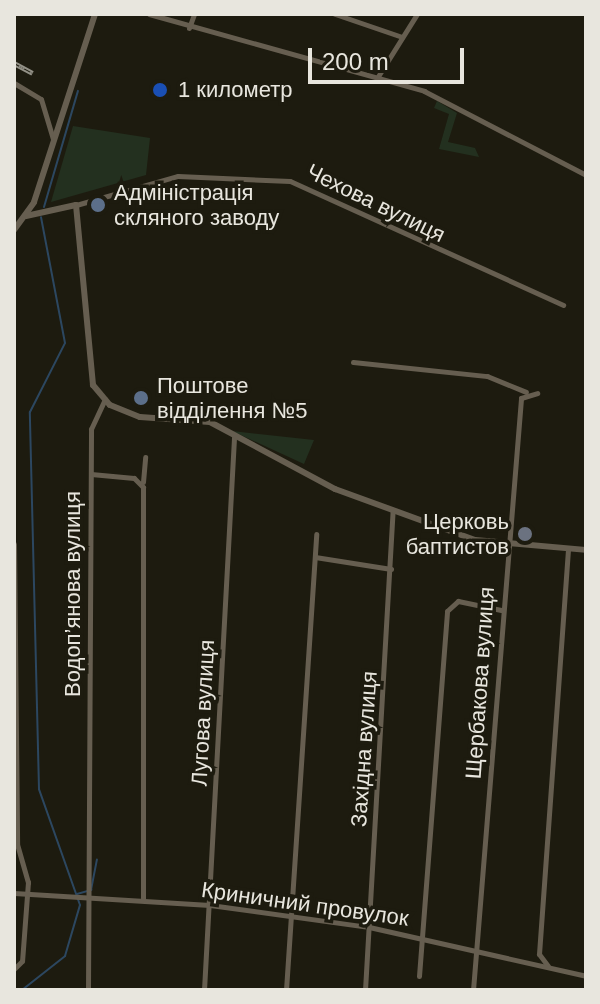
<!DOCTYPE html>
<meta charset="utf-8">
<style>
body{margin:0}
#map{position:relative;width:600px;height:1004px;overflow:hidden;background:#1d1b0f;font-family:Arial,sans-serif}
div>[style]{position:absolute}
.green>*{inset:0;background:#23301f}
.stream>*{height:2px;margin:-1px;padding:0 1px;transform-origin:1px;border-radius:1px;background:#2c4760}
.minor>*{height:5px;margin:-2.5px;padding:0 2.5px;transform-origin:2.5px;border-radius:2.5px;background:#665e50}
.tertiary>*{height:6px;margin:-3px;padding:0 3px;transform-origin:3px;border-radius:3px;background:#665e50}
.rail>*{height:5px;margin-top:-2.5px;transform-origin:0;background:repeating-linear-gradient(90deg,#1d1b0f 0 6px,#939187 0 12px);box-sizing:border-box;border-block:2px solid #939187}
.dots>*{width:22px;height:22px;translate:-50% -50%;box-sizing:border-box;border:4px solid #1d1b0f;border-radius:50%}
span{translate:-50% -50%;white-space:nowrap;text-align:center;line-height:1.15;-webkit-text-stroke:7px #1d1b0f;paint-order:stroke}
.poi-label{font-size:22px;color:#e8e6de}
.left{translate:0 -50%;text-align:left}
.right{translate:-100% -50%;text-align:right}
.street-label{font-size:22px;color:#e8e6de}
.frame{position:absolute;inset:0;border:16px solid #e8e6de;pointer-events:none}
.scale{position:absolute;left:308px;top:48px;width:156px;height:36px;box-sizing:border-box;border:4px solid #e8e6de;border-top:0;padding-left:10px;font-size:24px;line-height:28px;white-space:nowrap;color:#e8e6de;-webkit-text-stroke:6px #1d1b0f;paint-order:stroke}
</style>
<div id="map">
<div class="green">
<i style="clip-path:polygon(437px 101px,457px 113px,448px 142px,475px 148px,479px 157px,439px 149px,449px 114px,434px 108px)"></i>
<i style="clip-path:polygon(73px 126px,150px 138px,146px 175px,51px 202px)"></i>
<i style="clip-path:polygon(232px 431px,314px 440px,304px 464px)"></i>
</div>
<div class="stream">
<i style="left:44px;top:207px;width:121px;rotate:-73.7deg"></i>
<i style="left:77px;top:894px;width:15px;rotate:-16deg"></i>
<i style="left:91px;top:890px;width:31px;rotate:-79deg"></i>
<i style="left:22px;top:990px;width:55px;rotate:-38.3deg"></i>
<i style="left:65px;top:956px;width:53px;rotate:-73.6deg"></i>
<i style="left:80px;top:905px;width:123px;rotate:-109.5deg"></i>
<i style="left:39px;top:789px;width:377px;rotate:-91.4deg"></i>
<i style="left:30px;top:412px;width:77px;rotate:-63.1deg"></i>
<i style="left:65px;top:343px;width:128px;rotate:-100.8deg"></i>
</div>
<div class="minor">
<i style="left:149px;top:14px;width:286px;rotate:15.6deg"></i>
<i style="left:424px;top:91px;width:182px;rotate:27.4deg"></i>
<i style="left:335px;top:14px;width:71px;rotate:18.9deg"></i>
<i style="left:189px;top:28px;width:15px;rotate:-70deg"></i>
<i style="left:377px;top:78px;width:75px;rotate:-58deg"></i>
<i style="left:14px;top:83px;width:31px;rotate:31deg"></i>
<i style="left:41px;top:99px;width:42px;rotate:73.3deg"></i>
<i style="left:76px;top:205px;width:106px;rotate:-15.9deg"></i>
<i style="left:178px;top:176px;width:112px;rotate:2.6deg"></i>
<i style="left:290px;top:181px;width:300px;rotate:24.4deg"></i>
<i style="left:353px;top:362px;width:135px;rotate:6deg"></i>
<i style="left:487px;top:376px;width:42px;rotate:22.3deg"></i>
<i style="left:91px;top:474px;width:43px;rotate:5.3deg"></i>
<i style="left:134px;top:478px;width:13px;rotate:45deg"></i>
<i style="left:143px;top:487px;width:412px;rotate:90deg"></i>
<i style="left:143px;top:482px;width:25px;rotate:-85deg"></i>
<i style="left:14px;top:544px;width:300px;rotate:89.4deg"></i>
<i style="left:17px;top:844px;width:40px;rotate:74deg"></i>
<i style="left:28px;top:882px;width:79px;rotate:94.3deg"></i>
<i style="left:22px;top:961px;width:11px;rotate:135deg"></i>
<i style="left:315px;top:557px;width:77px;rotate:9deg"></i>
<i style="left:14px;top:893px;width:196px;rotate:3.5deg"></i>
<i style="left:210px;top:905px;width:161px;rotate:7.9deg"></i>
<i style="left:369px;top:927px;width:222px;rotate:12.7deg"></i>
<i style="left:548px;top:966px;width:15px;rotate:-127deg"></i>
<i style="left:539px;top:954px;width:407px;rotate:-85.9deg"></i>
<i style="left:419px;top:976px;width:366px;rotate:-85.6deg"></i>
<i style="left:447px;top:611px;width:15px;rotate:-42deg"></i>
<i style="left:458px;top:601px;width:44px;rotate:11.8deg"></i>
<i style="left:88px;top:990px;width:561px;rotate:-89.69deg"></i>
<i style="left:91px;top:429px;width:33px;rotate:-65deg"></i>
<i style="left:204px;top:990px;width:554px;rotate:-86.89deg"></i>
<i style="left:286px;top:990px;width:457px;rotate:-86.2deg"></i>
<i style="left:365px;top:990px;width:481px;rotate:-86.7deg"></i>
<i style="left:473px;top:990px;width:594px;rotate:-85.36deg"></i>
<i style="left:521px;top:398px;width:17px;rotate:-17deg"></i>
</div>
<div class="tertiary">
<i style="left:26px;top:216px;width:51px;rotate:-12.4deg"></i>
<i style="left:76px;top:205px;width:181px;rotate:84.6deg"></i>
<i style="left:93px;top:385px;width:26px;rotate:50deg"></i>
<i style="left:110px;top:405px;width:32px;rotate:22deg"></i>
<i style="left:140px;top:417px;width:70px;rotate:4.1deg"></i>
<i style="left:210px;top:422px;width:142px;rotate:28.2deg"></i>
<i style="left:335px;top:489px;width:149px;rotate:20deg"></i>
<i style="left:475px;top:540px;width:111px;rotate:5.1deg"></i>
<i style="left:14px;top:230px;width:34px;rotate:-54deg"></i>
<i style="left:34px;top:202px;width:198px;rotate:-72deg"></i>
</div>
<div class="rail">
<i style="left:14px;top:63px;width:21px;rotate:28deg"></i>
</div>
<div class="dots">
<i style="left:160px;top:90px;background:#1a4fb4"></i>
<i style="left:98px;top:205px;background:#5c6f8a"></i>
<i style="left:141px;top:398px;background:#5c6f8a"></i>
<i style="left:525px;top:534px;background:#6b7280"></i>
</div>
<div class="poi-label">
<span class="left" style="left:178px;top:90px">1 километр</span>
<span class="left" style="left:114px;top:205px">Адміністрація<br>скляного заводу</span>
<span class="left" style="left:157px;top:398px">Поштове<br>відділення №5</span>
<span class="right" style="left:509px;top:534px">Церковь<br>баптистов</span>
</div>
<div class="street-label">
<span style="left:376px;top:203px;rotate:26deg">Чехова вулиця</span>
<span style="left:73px;top:594px;rotate:-90deg">Водоп’янова вулиця</span>
<span style="left:480px;top:683px;rotate:-86deg">Щербакова вулиця</span>
<span style="left:203px;top:713px;rotate:-87deg">Лугова вулиця</span>
<span style="left:364px;top:749px;rotate:-86deg">Західна вулиця</span>
<span style="left:305px;top:904px;rotate:8deg">Криничний провулок</span>
</div>
<div class="frame"></div>
<div class="scale">200 m</div>
</div>
